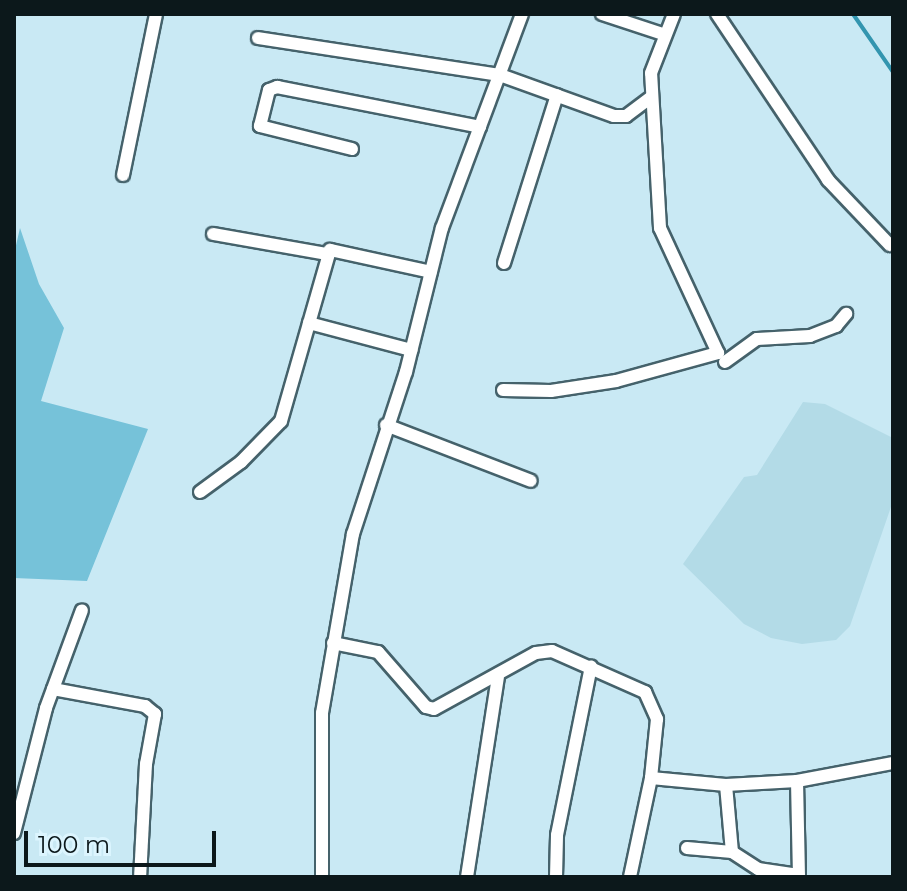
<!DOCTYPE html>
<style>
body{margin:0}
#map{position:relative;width:907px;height:891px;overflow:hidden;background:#c9e9f4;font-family:Montserrat,sans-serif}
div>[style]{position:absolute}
.built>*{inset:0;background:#b3dbe7}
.green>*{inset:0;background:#76c2d9}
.stream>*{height:4px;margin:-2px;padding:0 2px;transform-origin:2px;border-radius:2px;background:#3395af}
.roads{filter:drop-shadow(2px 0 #45626b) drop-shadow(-2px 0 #45626b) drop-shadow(0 2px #45626b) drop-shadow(0 -2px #45626b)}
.street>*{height:12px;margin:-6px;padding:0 6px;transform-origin:6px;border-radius:6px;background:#fff}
span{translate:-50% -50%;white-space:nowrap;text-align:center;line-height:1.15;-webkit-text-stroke:6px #dcf5fe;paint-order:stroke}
.frame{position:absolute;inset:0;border:16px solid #0c181b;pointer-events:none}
.scale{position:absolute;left:24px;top:831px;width:192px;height:36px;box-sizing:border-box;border:4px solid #0c181b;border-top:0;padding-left:10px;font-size:24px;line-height:28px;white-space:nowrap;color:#0c181b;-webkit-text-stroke:6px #dcf5fe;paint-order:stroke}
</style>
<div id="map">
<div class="built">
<i style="clip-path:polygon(803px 402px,825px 404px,893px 438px,893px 501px,850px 626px,836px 640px,802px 644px,771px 638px,744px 624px,683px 564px,744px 477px,757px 475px)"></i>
</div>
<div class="green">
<i style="clip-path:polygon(20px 228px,39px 284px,64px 328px,41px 401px,148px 429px,87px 581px,14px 578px,14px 254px)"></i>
</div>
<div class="stream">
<i style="left:853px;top:14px;width:70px;rotate:55.4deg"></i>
</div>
<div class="roads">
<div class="street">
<i style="left:602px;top:14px;width:64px;rotate:18.2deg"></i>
<i style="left:717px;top:14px;width:200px;rotate:56.2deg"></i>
<i style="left:828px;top:180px;width:90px;rotate:46.4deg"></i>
<i style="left:258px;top:38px;width:245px;rotate:8.7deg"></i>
<i style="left:500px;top:75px;width:121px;rotate:19.8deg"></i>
<i style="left:614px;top:116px;width:12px"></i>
<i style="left:626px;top:116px;width:30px;rotate:-37deg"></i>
<i style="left:352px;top:149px;width:95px;rotate:-166deg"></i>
<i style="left:260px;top:126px;width:37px;rotate:-76deg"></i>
<i style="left:269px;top:90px;width:9px;rotate:-21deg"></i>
<i style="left:277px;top:87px;width:207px;rotate:11.1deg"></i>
<i style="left:123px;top:175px;width:164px;rotate:-78.4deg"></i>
<i style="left:213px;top:234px;width:116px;rotate:10deg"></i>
<i style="left:504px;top:263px;width:176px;rotate:-72.5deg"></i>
<i style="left:309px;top:323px;width:106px;rotate:14.8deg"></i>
<i style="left:725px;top:362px;width:39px;rotate:-36deg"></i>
<i style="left:757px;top:339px;width:53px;rotate:-3.2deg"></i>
<i style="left:810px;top:336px;width:28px;rotate:-21deg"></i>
<i style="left:836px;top:326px;width:16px;rotate:-50deg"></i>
<i style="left:503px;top:390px;width:48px;rotate:1.2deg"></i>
<i style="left:551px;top:391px;width:66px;rotate:-8.7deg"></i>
<i style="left:616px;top:381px;width:106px;rotate:-15.4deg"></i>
<i style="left:718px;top:353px;width:138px;rotate:-114.9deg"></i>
<i style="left:660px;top:228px;width:155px;rotate:-93.3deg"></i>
<i style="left:651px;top:73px;width:63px;rotate:-68.7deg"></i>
<i style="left:386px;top:425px;width:155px;rotate:21.1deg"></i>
<i style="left:200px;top:492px;width:51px;rotate:-36.2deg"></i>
<i style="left:241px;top:462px;width:57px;rotate:-45.7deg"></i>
<i style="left:281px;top:421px;width:178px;rotate:-74deg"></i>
<i style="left:330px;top:250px;width:103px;rotate:12.3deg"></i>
<i style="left:333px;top:643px;width:46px;rotate:11.3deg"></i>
<i style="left:378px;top:652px;width:73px;rotate:48.9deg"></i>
<i style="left:426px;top:707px;width:8px;rotate:14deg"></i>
<i style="left:434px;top:709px;width:116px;rotate:-28.8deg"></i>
<i style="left:536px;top:653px;width:16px;rotate:-7deg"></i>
<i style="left:552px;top:651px;width:102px;rotate:23.8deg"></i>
<i style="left:645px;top:692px;width:30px;rotate:66deg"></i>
<i style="left:657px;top:719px;width:59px;rotate:95.8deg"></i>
<i style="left:651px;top:778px;width:101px;rotate:102deg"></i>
<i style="left:53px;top:689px;width:94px;rotate:10.5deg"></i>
<i style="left:145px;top:706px;width:13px;rotate:39deg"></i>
<i style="left:155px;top:714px;width:51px;rotate:100.2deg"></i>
<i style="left:146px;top:764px;width:113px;rotate:93deg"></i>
<i style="left:651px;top:778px;width:75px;rotate:5.3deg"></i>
<i style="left:726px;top:785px;width:71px;rotate:-3.2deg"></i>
<i style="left:797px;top:781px;width:98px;rotate:-10.6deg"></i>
<i style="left:797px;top:781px;width:96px;rotate:88.8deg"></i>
<i style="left:726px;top:785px;width:67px;rotate:84.9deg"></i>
<i style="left:14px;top:833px;width:129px;rotate:-75.6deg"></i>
<i style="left:46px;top:708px;width:104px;rotate:-69.8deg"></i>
<i style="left:687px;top:848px;width:45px;rotate:5.1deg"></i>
<i style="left:732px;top:852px;width:31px;rotate:33deg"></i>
<i style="left:758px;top:869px;width:41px;rotate:8.3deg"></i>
<i style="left:322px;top:877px;width:164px;rotate:-90deg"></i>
<i style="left:322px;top:713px;width:182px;rotate:-80.2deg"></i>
<i style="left:353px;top:534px;width:170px;rotate:-71.9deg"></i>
<i style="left:406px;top:372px;width:148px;rotate:-76deg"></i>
<i style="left:442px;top:228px;width:228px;rotate:-69.5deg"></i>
<i style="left:467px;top:877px;width:202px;rotate:-81.2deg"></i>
<i style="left:556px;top:877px;width:42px;rotate:-88.6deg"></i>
<i style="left:557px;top:835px;width:172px;rotate:-78.6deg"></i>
</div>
</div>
<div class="frame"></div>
<div class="scale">100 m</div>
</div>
